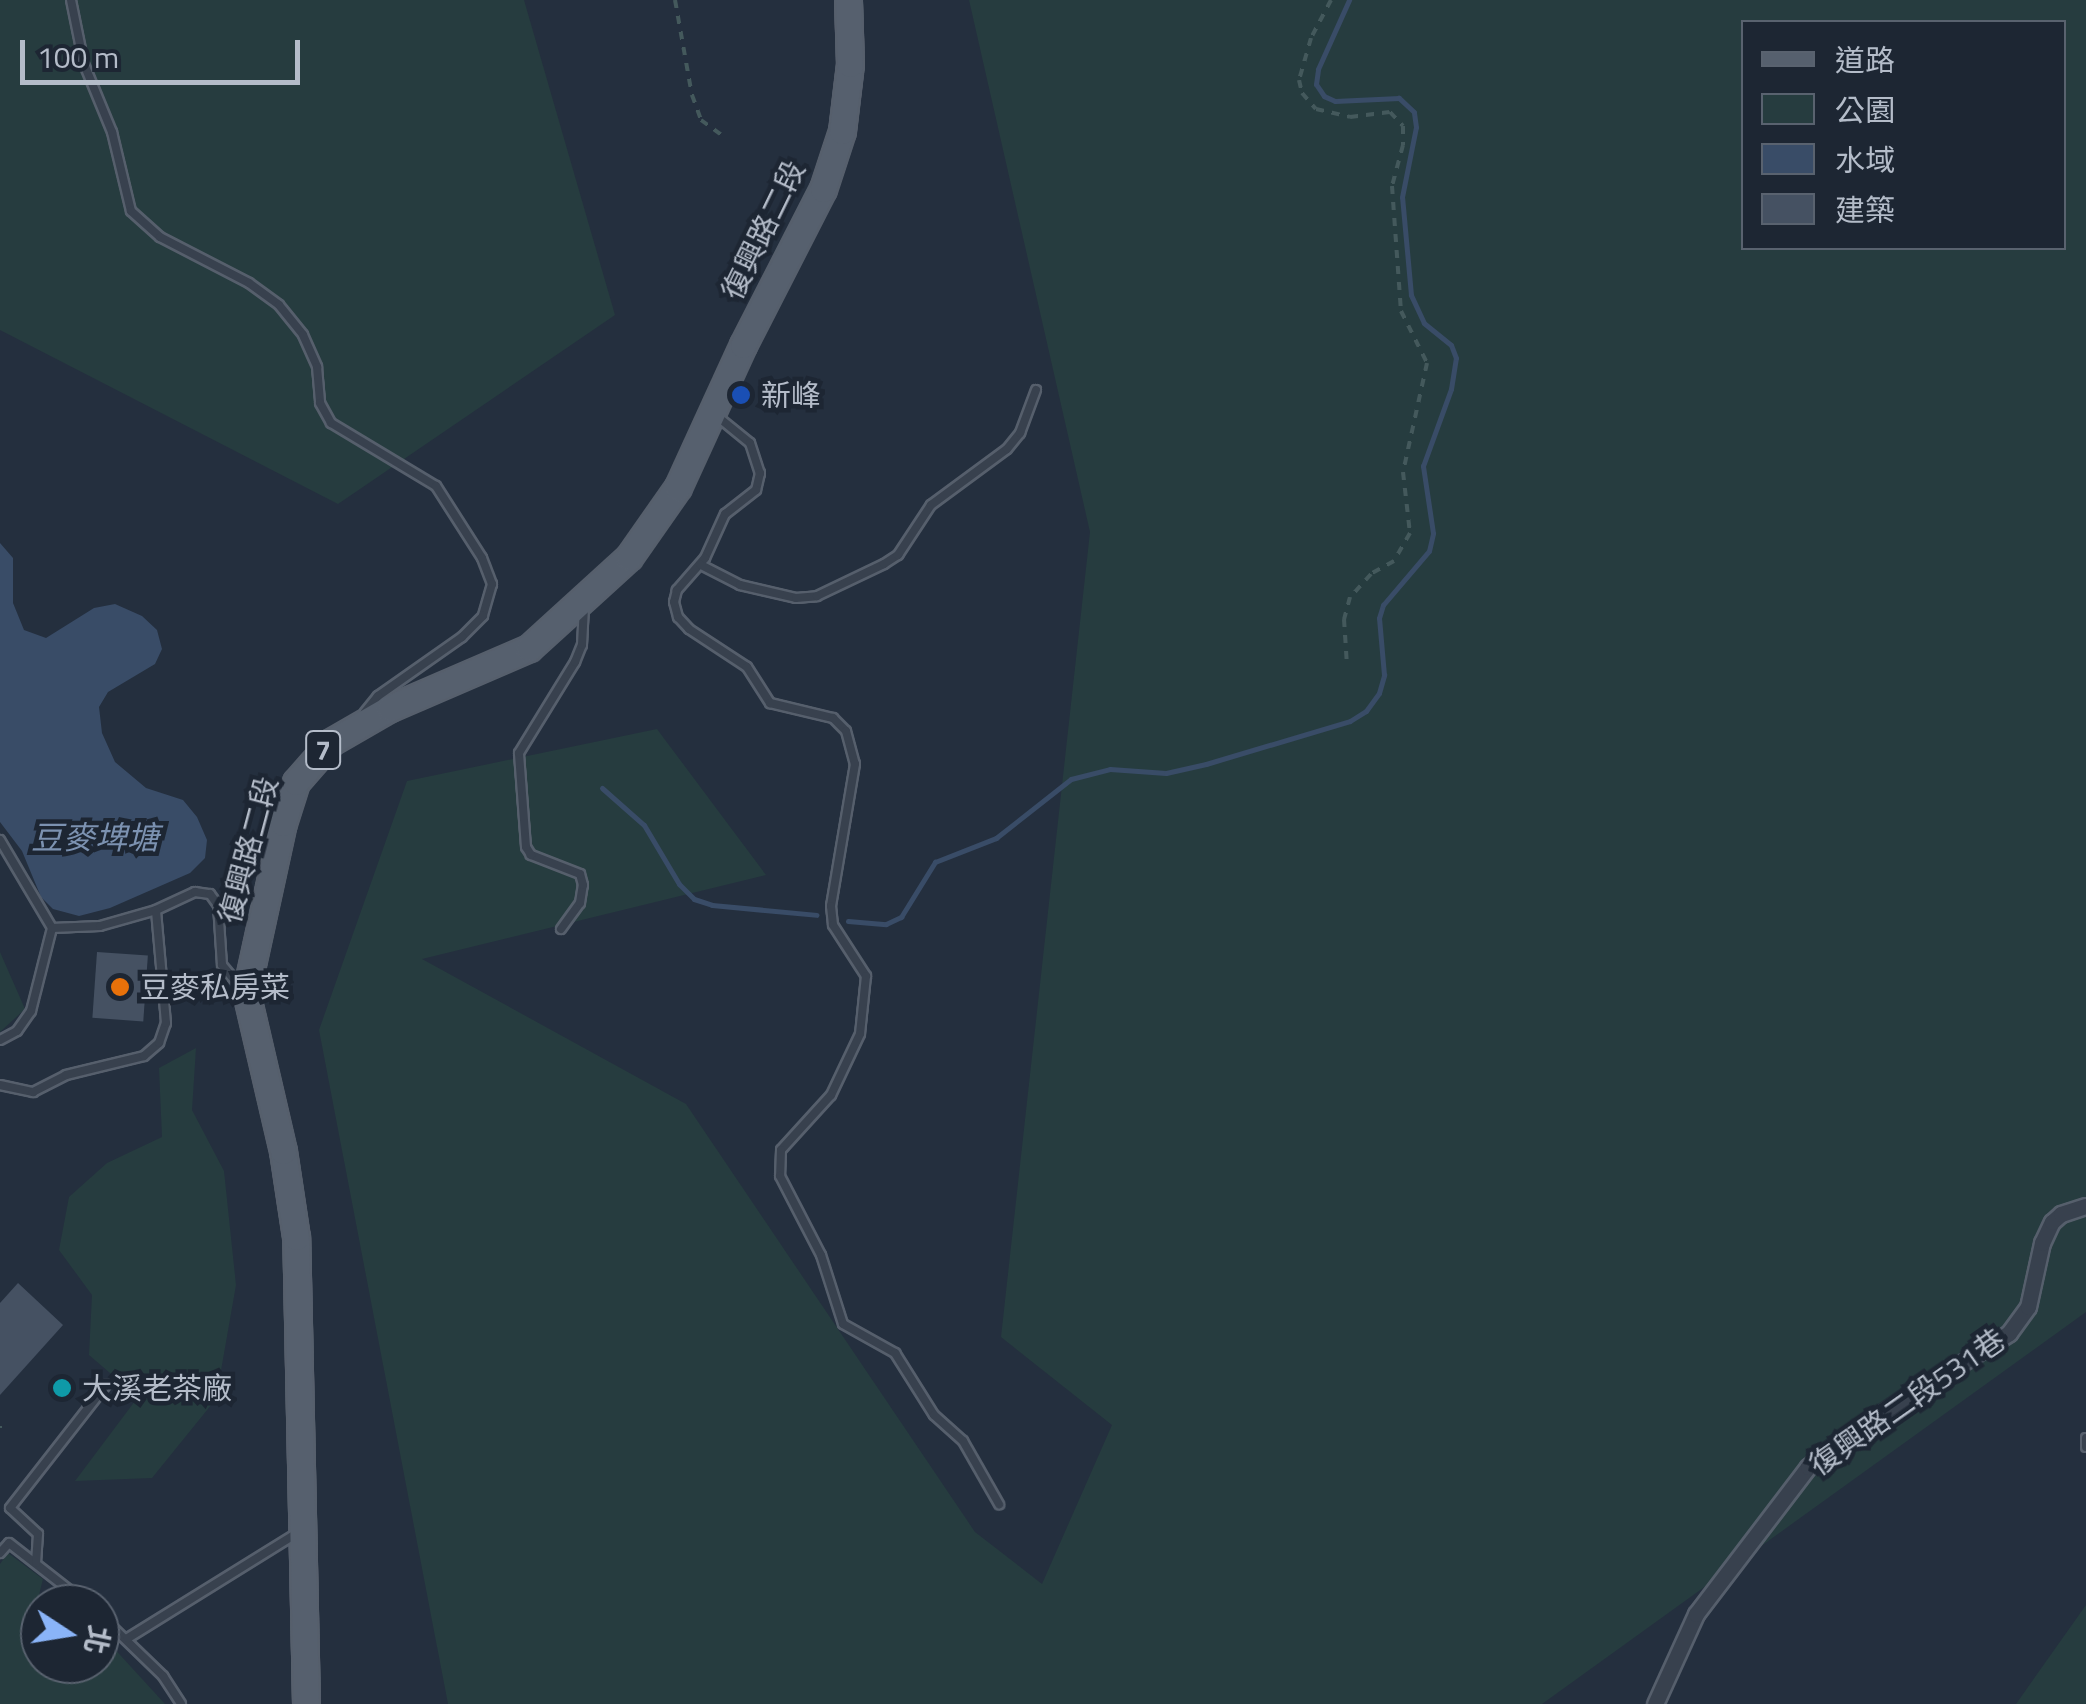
<!DOCTYPE html>
<meta charset="utf-8">
<style>
body{margin:0}
#map{position:relative;width:2086px;height:1704px;overflow:hidden;background:#242f3e;font-family:"Titillium Web","Noto Sans TC",sans-serif}
div>[style]{position:absolute}
.green>*{inset:0;background:#263c3f}
.water>*{inset:0;background:#394c67}
.stream>*{height:5px;margin:-2.5px;padding:0 2.5px;transform-origin:2.5px;border-radius:2.5px;background:#394c67}
.building>*{inset:0;background:#455162;transform-origin:0 0}
.path>*{height:4px;margin-top:-2px;transform-origin:0;background:repeating-linear-gradient(90deg,#44595c 0 8px,transparent 0 16px)}
.roads{filter:drop-shadow(2px 0 #565f6c) drop-shadow(-2px 0 #565f6c) drop-shadow(0 2px #565f6c) drop-shadow(0 -2px #565f6c)}
.service>*{height:8px;margin:-4px;padding:0 4px;transform-origin:4px;border-radius:4px;background:#38414e}
.minor>*{height:15px;margin:-7.5px;padding:0 7.5px;transform-origin:7.5px;border-radius:7.5px;background:#38414e}
.primary>*{height:25px;margin:-12.5px;padding:0 12.5px;transform-origin:12.5px;border-radius:12.5px;background:#56606e}
.dots>*{width:28px;height:28px;translate:-50% -50%;box-sizing:border-box;border:5px solid #1d2633;border-radius:50%}
span{translate:-50% -50%;white-space:nowrap;text-align:center;line-height:1.15;-webkit-text-stroke:9px #1d2633;paint-order:stroke}
.shield-label span{padding:2px 8px;background:#1d2633;border:2px solid;border-radius:8px;-webkit-text-stroke-width:0}
.shield-label{font-size:28px;color:#b4bcc9;font-weight:700}
.street-label{font-size:30px;color:#b4bcc9}
.poi-label{font-size:30px;color:#b4bcc9}
.left{translate:0 -50%;text-align:left}
.water-label{font-size:32px;color:#7c92b1;font-style:italic}
.legend{position:absolute;left:1741px;top:20px;width:325px;height:230px;box-sizing:border-box;background:#1d2633;border:2px solid #59626f;margin:0;padding:12px 18px;list-style:none;font-size:30px;color:#b4bcc9}
.legend li{display:flex;align-items:center;gap:20px;height:50px}
.legend b{width:50px;border:2px solid #59626f}
.north{position:absolute;left:20px;top:1584px;width:100px;height:100px;box-sizing:border-box;background:#1d2633;border:2px solid #59626f;border-radius:50%;rotate:102deg;font-size:28px;font-weight:700;line-height:40px;text-align:center;color:#b4bcc9}
.north::after{content:'';display:block;margin:auto;width:35px;height:45px;background:#8ab4f8;clip-path:polygon(50% 0,100% 100%,50% 72%,0 100%)}
.scale{position:absolute;left:20px;top:40px;width:280px;height:45px;box-sizing:border-box;border:5px solid #b4bcc9;border-top:0;padding-left:12px;font-size:30px;line-height:35px;white-space:nowrap;color:#b4bcc9;-webkit-text-stroke:8px #1d2633;paint-order:stroke}
</style>
<div id="map">
<div class="green">
<i style="clip-path:polygon(0 0,524px 0,615px 315px,338px 504px,0 330px)"></i>
<i style="clip-path:polygon(evenodd,969px 0,2086px 0,2086px 1312px,1542px 1704px,448px 1704px,319px 1030px,407px 781px,657px 729px,766px 875px,422px 959px,686px 1104px,975px 1532px,1042px 1584px,1112px 1425px,1001px 1337px,1090px 532px,969px 0,1744px 22px,2064px 22px,2064px 248px,1744px 248px,1744px 22px)"></i>
<i style="clip-path:polygon(0 952px,25px 1009px,0 1032px)"></i>
<i style="clip-path:polygon(196px 1048px,192px 1110px,224px 1171px,236px 1285px,216px 1399px,152px 1478px,75px 1481px,138px 1397px,89px 1355px,92px 1295px,59px 1250px,69px 1197px,107px 1163px,162px 1137px,159px 1068px)"></i>
<i style="clip-path:polygon(8px 1553px,43px 1579px,35px 1611px,40px 1615px,40px 1664px,100px 1664px,100px 1633px,165px 1704px,0 1704px,0 1564px)"></i>
<i style="clip-path:polygon(2086px 1605px,2086px 1704px,2016px 1704px)"></i>
</div>
<div class="water">
<i style="clip-path:polygon(0 543px,13px 558px,13px 603px,24px 630px,46px 638px,94px 608px,115px 604px,142px 616px,157px 630px,162px 649px,155px 664px,108px 692px,99px 707px,102px 733px,115px 762px,146px 788px,183px 800px,197px 817px,207px 840px,205px 858px,190px 873px,110px 908px,79px 916px,53px 909px,41px 897px,22px 851px,0 822px)"></i>
</div>
<div class="stream">
<i style="left:602px;top:788px;width:56px;rotate:41.4deg"></i>
<i style="left:644px;top:825px;width:69px;rotate:59.3deg"></i>
<i style="left:679px;top:884px;width:21px;rotate:45deg"></i>
<i style="left:694px;top:899px;width:19px;rotate:18deg"></i>
<i style="left:712px;top:905px;width:105px;rotate:5.4deg"></i>
<i style="left:848px;top:921px;width:38px;rotate:5deg"></i>
<i style="left:886px;top:924px;width:17px;rotate:-25deg"></i>
<i style="left:901px;top:917px;width:65px;rotate:-58.3deg"></i>
<i style="left:935px;top:862px;width:66px;rotate:-21.5deg"></i>
<i style="left:996px;top:838px;width:95px;rotate:-38.2deg"></i>
<i style="left:1071px;top:779px;width:40px;rotate:-14.4deg"></i>
<i style="left:1110px;top:769px;width:56px;rotate:4.1deg"></i>
<i style="left:1166px;top:773px;width:41px;rotate:-12.7deg"></i>
<i style="left:1206px;top:764px;width:150px;rotate:-16.6deg"></i>
<i style="left:1350px;top:721px;width:19px;rotate:-32deg"></i>
<i style="left:1366px;top:711px;width:22px;rotate:-54deg"></i>
<i style="left:1379px;top:693px;width:19px;rotate:-74deg"></i>
<i style="left:1384px;top:675px;width:57px;rotate:-95deg"></i>
<i style="left:1379px;top:618px;width:14px;rotate:-73deg"></i>
<i style="left:1383px;top:605px;width:71px;rotate:-49.6deg"></i>
<i style="left:1429px;top:551px;width:18px;rotate:-77deg"></i>
<i style="left:1433px;top:533px;width:68px;rotate:-98.5deg"></i>
<i style="left:1423px;top:466px;width:82px;rotate:-70deg"></i>
<i style="left:1451px;top:389px;width:31px;rotate:-81deg"></i>
<i style="left:1456px;top:358px;width:14px;rotate:-111deg"></i>
<i style="left:1451px;top:345px;width:35px;rotate:-141deg"></i>
<i style="left:1424px;top:323px;width:31px;rotate:-115deg"></i>
<i style="left:1411px;top:295px;width:98px;rotate:-95.2deg"></i>
<i style="left:1402px;top:197px;width:71px;rotate:-78.7deg"></i>
<i style="left:1416px;top:127px;width:15px;rotate:-98deg"></i>
<i style="left:1414px;top:112px;width:21px;rotate:-137deg"></i>
<i style="left:1399px;top:98px;width:64px;rotate:177.3deg"></i>
<i style="left:1335px;top:101px;width:12px;rotate:-156deg"></i>
<i style="left:1324px;top:96px;width:14px;rotate:-124deg"></i>
<i style="left:1316px;top:84px;width:15px;rotate:-82deg"></i>
<i style="left:1318px;top:69px;width:76px;rotate:-65.8deg"></i>
</div>
<div class="building">
<i style="left:97px;top:952px;width:51px;height:66px;rotate:4deg"></i>
<i style="clip-path:polygon(18px 1283px,63px 1325px,0 1395px,0 1303px)"></i>
</div>
<div class="path">
<i style="left:675px;top:0;width:97px;rotate:79.9deg"></i>
<i style="left:692px;top:95px;width:27px;rotate:70deg"></i>
<i style="left:701px;top:120px;width:27px;rotate:36deg"></i>
<i style="left:1331px;top:0;width:43px;rotate:117.8deg"></i>
<i style="left:1311px;top:38px;width:44px;rotate:105.9deg"></i>
<i style="left:1299px;top:80px;width:13px;rotate:77deg"></i>
<i style="left:1302px;top:93px;width:21px;rotate:49deg"></i>
<i style="left:1316px;top:109px;width:35px;rotate:13deg"></i>
<i style="left:1350px;top:117px;width:40px;rotate:-7.1deg"></i>
<i style="left:1390px;top:112px;width:19px;rotate:47deg"></i>
<i style="left:1403px;top:126px;width:19px;rotate:90deg"></i>
<i style="left:1403px;top:145px;width:42px;rotate:105deg"></i>
<i style="left:1392px;top:186px;width:125px;rotate:85.9deg"></i>
<i style="left:1401px;top:311px;width:58px;rotate:63.4deg"></i>
<i style="left:1427px;top:363px;width:112px;rotate:102.4deg"></i>
<i style="left:1403px;top:472px;width:61px;rotate:83.5deg"></i>
<i style="left:1410px;top:533px;width:32px;rotate:120deg"></i>
<i style="left:1394px;top:561px;width:26px;rotate:151deg"></i>
<i style="left:1371px;top:574px;width:31px;rotate:132deg"></i>
<i style="left:1350px;top:597px;width:23px;rotate:105deg"></i>
<i style="left:1344px;top:619px;width:46px;rotate:86.3deg"></i>
<i style="left:0;top:1426px;width:2px;rotate:90deg"></i>
</div>
<div class="roads">
<div class="service">
<i style="left:71px;top:0;width:65px;rotate:78.5deg"></i>
<i style="left:84px;top:64px;width:74px;rotate:67.6deg"></i>
<i style="left:112px;top:132px;width:81px;rotate:76.5deg"></i>
<i style="left:131px;top:211px;width:39px;rotate:42deg"></i>
<i style="left:160px;top:237px;width:100px;rotate:27.3deg"></i>
<i style="left:249px;top:283px;width:37px;rotate:36deg"></i>
<i style="left:279px;top:305px;width:38px;rotate:51deg"></i>
<i style="left:303px;top:335px;width:35px;rotate:66deg"></i>
<i style="left:317px;top:367px;width:36px;rotate:85deg"></i>
<i style="left:320px;top:403px;width:23px;rotate:61deg"></i>
<i style="left:331px;top:423px;width:122px;rotate:31deg"></i>
<i style="left:436px;top:486px;width:85px;rotate:57.4deg"></i>
<i style="left:482px;top:558px;width:28px;rotate:69deg"></i>
<i style="left:492px;top:584px;width:33px;rotate:106deg"></i>
<i style="left:483px;top:616px;width:30px;rotate:135deg"></i>
<i style="left:462px;top:637px;width:103px;rotate:144.9deg"></i>
<i style="left:378px;top:696px;width:21px;rotate:129deg"></i>
<i style="left:718px;top:417px;width:41px;rotate:39.1deg"></i>
<i style="left:750px;top:443px;width:32px;rotate:72deg"></i>
<i style="left:760px;top:473px;width:17px;rotate:103deg"></i>
<i style="left:756px;top:490px;width:39px;rotate:142deg"></i>
<i style="left:725px;top:514px;width:48px;rotate:114.4deg"></i>
<i style="left:705px;top:558px;width:43px;rotate:131.2deg"></i>
<i style="left:677px;top:590px;width:12px;rotate:104deg"></i>
<i style="left:674px;top:602px;width:16px;rotate:75deg"></i>
<i style="left:678px;top:617px;width:16px;rotate:47deg"></i>
<i style="left:689px;top:629px;width:69px;rotate:33.2deg"></i>
<i style="left:747px;top:667px;width:43px;rotate:57.4deg"></i>
<i style="left:770px;top:703px;width:65px;rotate:13.4deg"></i>
<i style="left:833px;top:718px;width:18px;rotate:45deg"></i>
<i style="left:846px;top:731px;width:34px;rotate:75deg"></i>
<i style="left:855px;top:764px;width:144px;rotate:99.6deg"></i>
<i style="left:831px;top:906px;width:19px;rotate:84deg"></i>
<i style="left:833px;top:925px;width:61px;rotate:57.1deg"></i>
<i style="left:866px;top:976px;width:58px;rotate:95.9deg"></i>
<i style="left:860px;top:1034px;width:68px;rotate:115.4deg"></i>
<i style="left:831px;top:1095px;width:74px;rotate:132.3deg"></i>
<i style="left:781px;top:1150px;width:26px;rotate:92deg"></i>
<i style="left:780px;top:1176px;width:89px;rotate:62.6deg"></i>
<i style="left:821px;top:1255px;width:72px;rotate:72.3deg"></i>
<i style="left:843px;top:1324px;width:60px;rotate:29.1deg"></i>
<i style="left:895px;top:1353px;width:73px;rotate:57.8deg"></i>
<i style="left:934px;top:1415px;width:39px;rotate:42deg"></i>
<i style="left:963px;top:1441px;width:73px;rotate:60.3deg"></i>
<i style="left:701px;top:565px;width:44px;rotate:27.1deg"></i>
<i style="left:740px;top:585px;width:57px;rotate:13.1deg"></i>
<i style="left:796px;top:598px;width:21px;rotate:-5deg"></i>
<i style="left:817px;top:596px;width:74px;rotate:-25.5deg"></i>
<i style="left:884px;top:564px;width:17px;rotate:-33deg"></i>
<i style="left:898px;top:555px;width:60px;rotate:-56.6deg"></i>
<i style="left:931px;top:505px;width:94px;rotate:-36.4deg"></i>
<i style="left:1007px;top:449px;width:21px;rotate:-51deg"></i>
<i style="left:1020px;top:433px;width:46px;rotate:-69.6deg"></i>
<i style="left:0;top:840px;width:102px;rotate:59.4deg"></i>
<i style="left:52px;top:928px;width:86px;rotate:104.2deg"></i>
<i style="left:31px;top:1011px;width:24px;rotate:125deg"></i>
<i style="left:17px;top:1031px;width:19px;rotate:152deg"></i>
<i style="left:52px;top:928px;width:48px;rotate:-2.4deg"></i>
<i style="left:100px;top:926px;width:58px;rotate:-15.9deg"></i>
<i style="left:156px;top:910px;width:43px;rotate:-24.8deg"></i>
<i style="left:195px;top:892px;width:15px;rotate:8deg"></i>
<i style="left:210px;top:894px;width:14px;rotate:54deg"></i>
<i style="left:218px;top:905px;width:60px;rotate:86.2deg"></i>
<i style="left:222px;top:965px;width:31px;rotate:50deg"></i>
<i style="left:561px;top:929px;width:32px;rotate:-54deg"></i>
<i style="left:580px;top:903px;width:18px;rotate:-81deg"></i>
<i style="left:583px;top:885px;width:11px;rotate:-105deg"></i>
<i style="left:580px;top:874px;width:53px;rotate:-158.8deg"></i>
<i style="left:531px;top:855px;width:9px;rotate:-122deg"></i>
<i style="left:526px;top:847px;width:94px;rotate:-94.3deg"></i>
<i style="left:519px;top:753px;width:107px;rotate:-58.4deg"></i>
<i style="left:575px;top:662px;width:18px;rotate:-68deg"></i>
<i style="left:582px;top:645px;width:39px;rotate:-87deg"></i>
<i style="left:0;top:1085px;width:34px;rotate:12deg"></i>
<i style="left:33px;top:1092px;width:37px;rotate:-27deg"></i>
<i style="left:66px;top:1075px;width:80px;rotate:-13.7deg"></i>
<i style="left:144px;top:1056px;width:20px;rotate:-41deg"></i>
<i style="left:159px;top:1043px;width:21px;rotate:-71deg"></i>
<i style="left:166px;top:1023px;width:113px;rotate:-95.1deg"></i>
<i style="left:2086px;top:1438px;width:9px;rotate:90deg"></i>
<i style="left:0;top:1553px;width:13px;rotate:-48deg"></i>
<i style="left:9px;top:1543px;width:99px;rotate:38deg"></i>
<i style="left:36px;top:1563px;width:29px;rotate:-86deg"></i>
<i style="left:38px;top:1534px;width:38px;rotate:-137deg"></i>
<i style="left:10px;top:1508px;width:157px;rotate:-52deg"></i>
<i style="left:100px;top:1615px;width:88px;rotate:44.1deg"></i>
<i style="left:163px;top:1676px;width:33px;rotate:57deg"></i>
<i style="left:128px;top:1638px;width:198px;rotate:-31.8deg"></i>
</div>
<div class="minor">
<i style="left:1655px;top:1704px;width:99px;rotate:-65.5deg"></i>
<i style="left:1696px;top:1614px;width:185px;rotate:-52.7deg"></i>
<i style="left:1808px;top:1467px;width:55px;rotate:-38.3deg"></i>
<i style="left:1851px;top:1433px;width:187px;rotate:-32.3deg"></i>
<i style="left:2009px;top:1333px;width:32px;rotate:-54deg"></i>
<i style="left:2028px;top:1307px;width:66px;rotate:-77.7deg"></i>
<i style="left:2042px;top:1243px;width:23px;rotate:-65deg"></i>
<i style="left:2052px;top:1222px;width:12px;rotate:-42deg"></i>
<i style="left:2061px;top:1214px;width:26px;rotate:-18deg"></i>
</div>
<div class="primary">
<i style="left:306px;top:1704px;width:467px;rotate:-91.2deg"></i>
<i style="left:296px;top:1237px;width:87px;rotate:-98.6deg"></i>
<i style="left:283px;top:1151px;width:163px;rotate:-103.1deg"></i>
<i style="left:246px;top:992px;width:173px;rotate:-77.7deg"></i>
<i style="left:283px;top:823px;width:43px;rotate:-72.4deg"></i>
<i style="left:296px;top:782px;width:53px;rotate:-48.8deg"></i>
<i style="left:331px;top:742px;width:68px;rotate:-30deg"></i>
<i style="left:390px;top:708px;width:151px;rotate:-23.3deg"></i>
<i style="left:529px;top:648px;width:135px;rotate:-42.3deg"></i>
<i style="left:629px;top:557px;width:85px;rotate:-55deg"></i>
<i style="left:678px;top:487px;width:156px;rotate:-65.4deg"></i>
<i style="left:743px;top:345px;width:175px;rotate:-62.9deg"></i>
<i style="left:823px;top:189px;width:61px;rotate:-71.9deg"></i>
<i style="left:842px;top:131px;width:67px;rotate:-83.2deg"></i>
<i style="left:850px;top:64px;width:64px;rotate:-91.8deg"></i>
</div>
</div>
<div class="dots">
<i style="left:741px;top:395px;background:#1a4fb4"></i>
<i style="left:120px;top:987px;background:#e8710a"></i>
<i style="left:62px;top:1388px;background:#0f9aa8"></i>
</div>
<div class="shield-label">
<span style="left:323px;top:750px">7</span>
</div>
<div class="street-label">
<span style="left:763px;top:230px;rotate:-64deg">復興路二段</span>
<span style="left:248px;top:850px;rotate:-75deg">復興路二段</span>
<span style="left:1907px;top:1402px;rotate:-35deg">復興路二段531巷</span>
</div>
<div class="poi-label">
<span class="left" style="left:761px;top:395px">新峰</span>
<span class="left" style="left:140px;top:987px">豆麥私房菜</span>
<span class="left" style="left:82px;top:1388px">大溪老茶廠</span>
</div>
<div class="water-label">
<span style="left:95px;top:837px">豆麥埤塘</span>
</div>
<ul class="legend">
<li><b style="height:12px;background:#56606e"></b>道路</li>
<li><b style="height:28px;background:#263c3f"></b>公園</li>
<li><b style="height:28px;background:#394c67"></b>水域</li>
<li><b style="height:28px;background:#455162"></b>建築</li>
</ul>
<div class="north">北</div>
<div class="scale">100 m</div>
</div>
